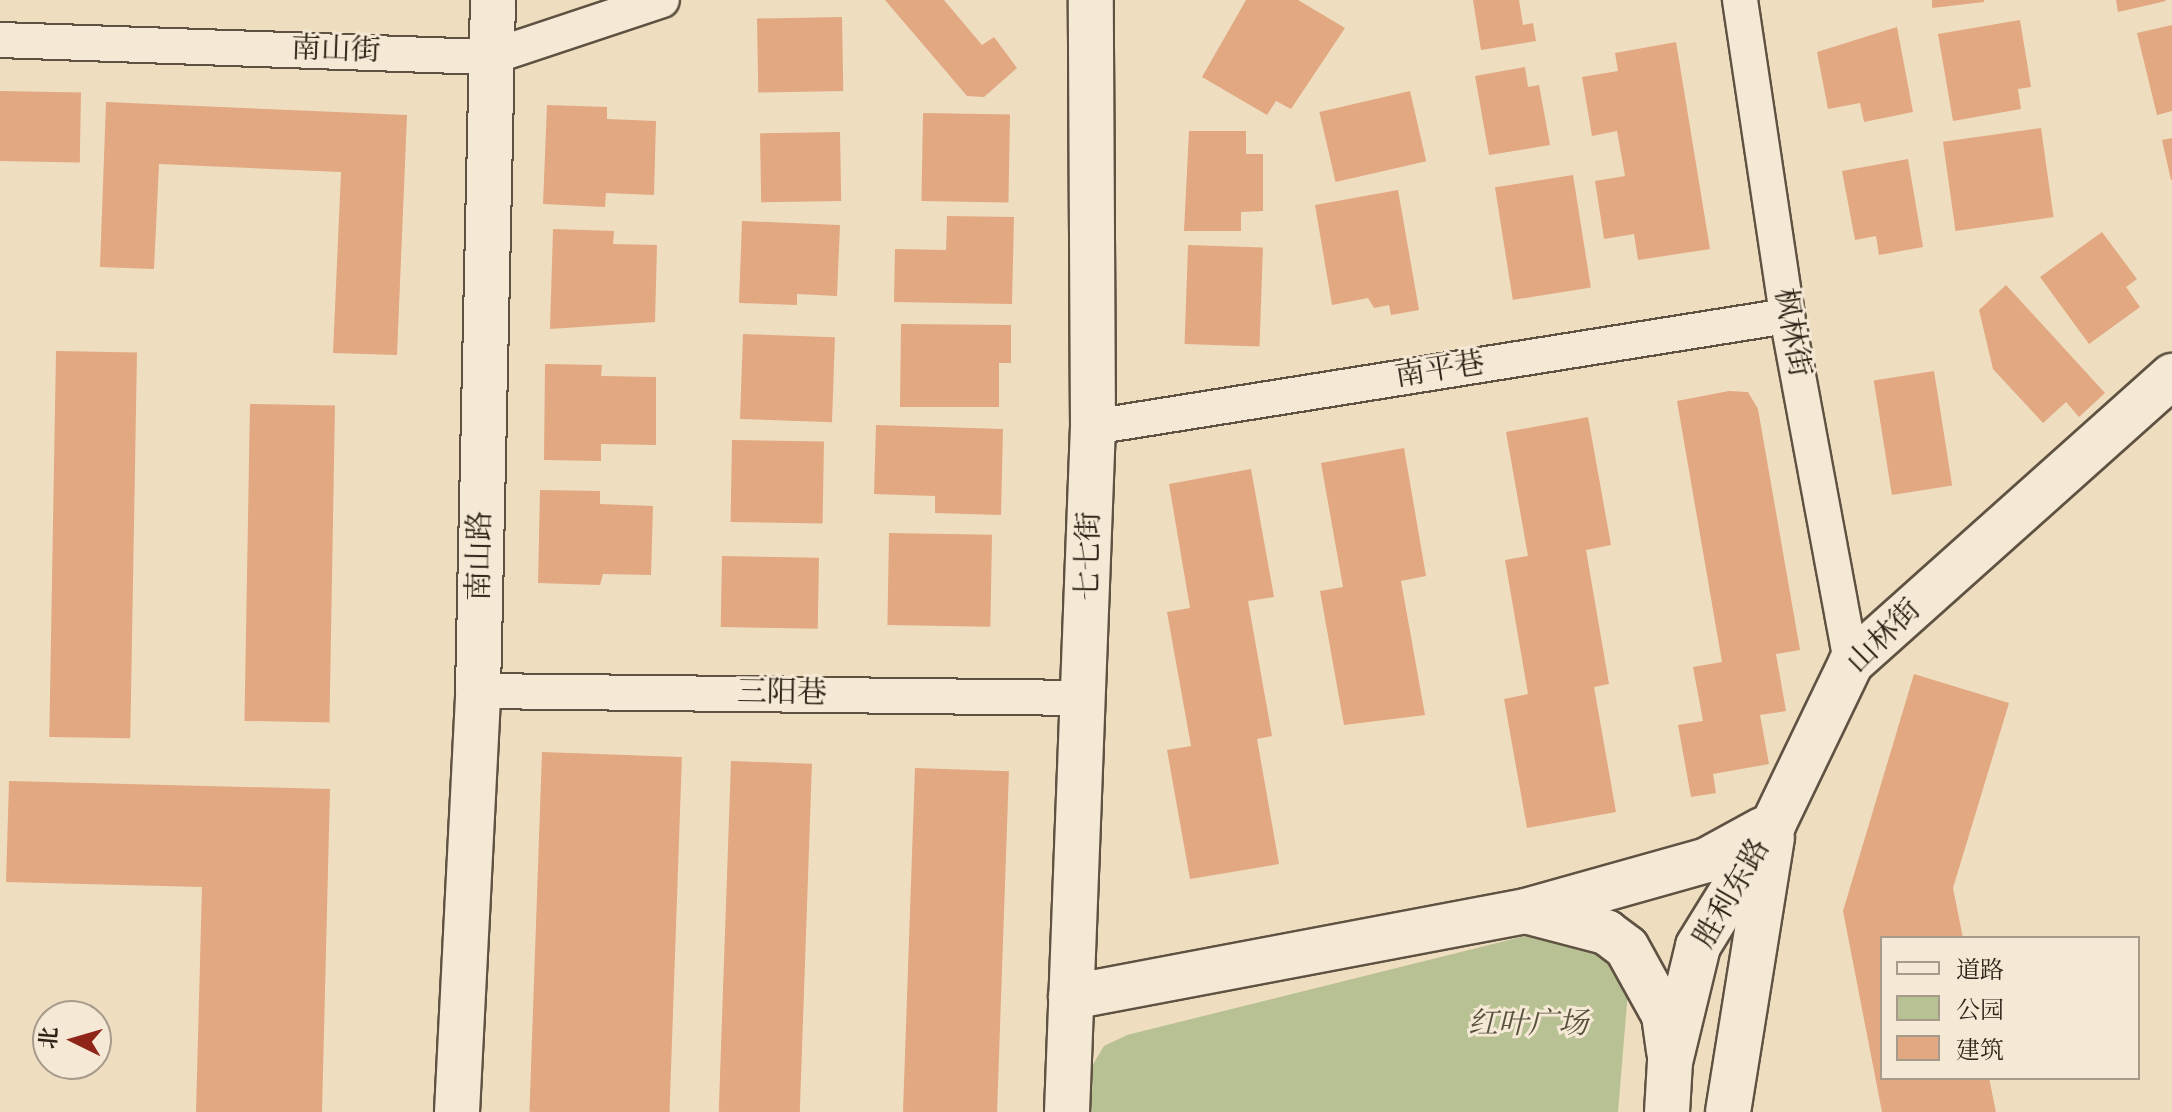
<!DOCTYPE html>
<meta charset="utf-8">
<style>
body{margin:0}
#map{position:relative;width:2172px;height:1112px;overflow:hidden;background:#efddc0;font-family:"IM FELL English","Noto Serif SC",serif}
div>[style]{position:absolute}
.green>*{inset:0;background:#b8c193}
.building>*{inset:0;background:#e1a882;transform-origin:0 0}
.roads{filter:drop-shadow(2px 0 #5f5242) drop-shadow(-2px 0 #5f5242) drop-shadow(0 2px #5f5242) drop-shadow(0 -2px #5f5242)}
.street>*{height:34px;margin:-17px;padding:0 17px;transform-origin:17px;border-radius:17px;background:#f5e9d6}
.secondary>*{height:44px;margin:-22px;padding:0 22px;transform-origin:22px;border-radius:22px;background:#f5e9d6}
span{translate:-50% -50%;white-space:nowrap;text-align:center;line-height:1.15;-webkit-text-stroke:6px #f5e9d6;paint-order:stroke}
.street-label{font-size:30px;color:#2f2318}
.park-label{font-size:30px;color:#58523d;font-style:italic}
.legend{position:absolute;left:1880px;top:936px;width:260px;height:144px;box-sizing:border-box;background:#f5e9d6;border:2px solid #a69a8a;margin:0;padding:10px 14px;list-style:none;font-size:24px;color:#2f2318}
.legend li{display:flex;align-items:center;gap:16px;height:40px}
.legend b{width:40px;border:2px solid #a69a8a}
.north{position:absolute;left:32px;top:1000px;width:80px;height:80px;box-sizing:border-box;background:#f5e9d6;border:2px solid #a69a8a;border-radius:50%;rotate:275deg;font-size:22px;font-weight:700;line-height:32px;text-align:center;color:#2f2318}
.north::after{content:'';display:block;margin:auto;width:28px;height:36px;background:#8f2418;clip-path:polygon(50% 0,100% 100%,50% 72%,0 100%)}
</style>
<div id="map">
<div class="green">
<i style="clip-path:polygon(1525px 936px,1602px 946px,1628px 991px,1618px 1112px,1088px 1112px,1092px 1066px,1104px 1046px,1127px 1035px)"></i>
</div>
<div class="building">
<i style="clip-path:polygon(885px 0,944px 0,982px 45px,994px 37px,1017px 68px,984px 97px,967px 96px)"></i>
<i style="clip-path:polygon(1246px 0,1298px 0,1345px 28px,1291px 109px,1276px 101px,1267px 115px,1202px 77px)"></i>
<i style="clip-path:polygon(1473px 0,1519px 0,1523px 25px,1533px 23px,1536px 41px,1481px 50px)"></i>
<i style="clip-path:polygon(1932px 0,1984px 0,1984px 2px,1932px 8px)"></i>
<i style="clip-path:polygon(2116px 0,2165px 0,2166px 1px,2118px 12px)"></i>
<i style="left:842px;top:17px;width:74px;height:85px;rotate:89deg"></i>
<i style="clip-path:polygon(2020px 20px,2031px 87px,2018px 89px,2021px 109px,1953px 121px,1938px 34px)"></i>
<i style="clip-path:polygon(2172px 25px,2172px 111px,2157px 115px,2137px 33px)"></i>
<i style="clip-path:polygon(1897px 27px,1913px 112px,1864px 122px,1860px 103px,1828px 109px,1817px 52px)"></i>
<i style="clip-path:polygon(1676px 42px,1710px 249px,1638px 260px,1634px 234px,1604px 239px,1595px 181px,1625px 176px,1617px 131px,1592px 136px,1582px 77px,1618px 71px,1615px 53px)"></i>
<i style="clip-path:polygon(1525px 67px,1528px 87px,1539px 85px,1550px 145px,1489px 155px,1475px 76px)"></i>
<i style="left:0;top:91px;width:81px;height:70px;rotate:1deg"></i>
<i style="left:1410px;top:91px;width:72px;height:93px;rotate:77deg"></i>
<i style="clip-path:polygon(106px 102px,407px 115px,397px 355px,333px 353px,341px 172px,159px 164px,154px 269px,100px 267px)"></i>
<i style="clip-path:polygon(547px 105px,607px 107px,607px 119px,656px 121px,654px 195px,606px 193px,605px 207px,543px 204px)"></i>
<i style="left:923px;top:113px;width:87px;height:88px;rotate:1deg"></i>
<i style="left:2041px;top:128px;width:90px;height:99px;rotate:82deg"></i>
<i style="clip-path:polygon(1189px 131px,1246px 131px,1246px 154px,1263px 154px,1263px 211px,1241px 212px,1241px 231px,1184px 231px)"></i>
<i style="left:840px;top:132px;width:69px;height:80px;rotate:89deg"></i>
<i style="clip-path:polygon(2172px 138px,2172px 180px,2171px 180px,2162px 140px)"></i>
<i style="clip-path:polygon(1908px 159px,1923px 247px,1879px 255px,1876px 236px,1855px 240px,1842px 171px)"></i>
<i style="left:1573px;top:175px;width:114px;height:79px;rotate:81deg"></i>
<i style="clip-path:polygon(1398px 190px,1419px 310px,1391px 315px,1389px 305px,1374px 308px,1368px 298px,1332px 305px,1315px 205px)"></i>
<i style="clip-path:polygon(947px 216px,1014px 217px,1012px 304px,894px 302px,895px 249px,946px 250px)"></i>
<i style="clip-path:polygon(742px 221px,840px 225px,837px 296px,797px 294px,797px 305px,739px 303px)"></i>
<i style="clip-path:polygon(553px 229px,614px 231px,613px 244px,657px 245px,655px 322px,550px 329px)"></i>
<i style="clip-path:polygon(2102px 232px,2137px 279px,2126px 287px,2140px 307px,2089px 344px,2040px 277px)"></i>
<i style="left:1188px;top:245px;width:75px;height:99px;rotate:2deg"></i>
<i style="clip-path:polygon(2006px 285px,2105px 393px,2079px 417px,2066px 402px,2043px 423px,1993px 369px,1979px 310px)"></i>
<i style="clip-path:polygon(901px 324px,1011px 325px,1011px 363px,999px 363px,999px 407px,900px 407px)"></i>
<i style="left:743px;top:334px;width:92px;height:85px;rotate:2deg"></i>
<i style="left:56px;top:351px;width:81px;height:386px;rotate:1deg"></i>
<i style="clip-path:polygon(545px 364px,602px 365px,601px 376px,656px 377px,656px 445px,601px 444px,601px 461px,544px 460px)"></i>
<i style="left:1934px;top:371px;width:116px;height:61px;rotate:81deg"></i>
<i style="clip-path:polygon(1729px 391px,1748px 392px,1758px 409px,1800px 650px,1776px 654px,1786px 711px,1760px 715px,1769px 764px,1713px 774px,1716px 793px,1691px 797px,1678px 725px,1703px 721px,1693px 667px,1722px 662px,1677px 401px)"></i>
<i style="left:250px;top:404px;width:85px;height:317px;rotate:1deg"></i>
<i style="clip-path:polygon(1588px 417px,1611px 545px,1586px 550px,1609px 684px,1594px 687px,1616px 812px,1527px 828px,1504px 699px,1528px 694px,1505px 560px,1528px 556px,1506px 432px)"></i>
<i style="clip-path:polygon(876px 425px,1003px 429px,1001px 515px,935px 513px,935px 496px,874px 494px)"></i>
<i style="left:732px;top:440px;width:92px;height:82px;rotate:1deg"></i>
<i style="clip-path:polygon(1404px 448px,1426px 576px,1401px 581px,1425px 715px,1344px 725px,1320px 591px,1343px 587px,1321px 463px)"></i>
<i style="clip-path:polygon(1251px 469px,1274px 597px,1248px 601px,1272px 736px,1257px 739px,1279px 864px,1190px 879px,1167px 750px,1191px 746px,1167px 612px,1190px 608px,1169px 484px)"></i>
<i style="clip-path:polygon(540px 490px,600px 491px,600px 504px,653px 506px,651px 575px,603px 574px,600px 585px,538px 583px)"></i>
<i style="left:889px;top:533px;width:103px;height:92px;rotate:1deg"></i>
<i style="left:722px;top:556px;width:97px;height:71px;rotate:1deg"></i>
<i style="clip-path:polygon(1914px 674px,2009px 703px,1953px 888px,1963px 938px,1882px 938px,1882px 1078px,1989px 1078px,1996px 1112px,1882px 1112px,1843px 911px)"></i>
<i style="left:542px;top:752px;width:140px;height:360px;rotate:2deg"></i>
<i style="left:731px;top:761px;width:81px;height:351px;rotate:2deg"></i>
<i style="left:915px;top:768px;width:94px;height:344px;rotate:2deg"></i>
<i style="clip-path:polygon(9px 781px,330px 789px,322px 1112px,196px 1112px,202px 887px,6px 882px)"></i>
</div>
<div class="roads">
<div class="street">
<i style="left:1740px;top:0;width:319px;rotate:81.5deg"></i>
<i style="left:1787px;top:316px;width:353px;rotate:79.5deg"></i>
<i style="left:0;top:40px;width:491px;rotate:2deg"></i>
<i style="left:491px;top:57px;width:180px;rotate:-18.4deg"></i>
<i style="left:1093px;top:427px;width:703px;rotate:-9.09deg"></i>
<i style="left:478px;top:691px;width:608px;rotate:0.66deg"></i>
</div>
<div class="secondary">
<i style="left:1529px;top:912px;width:80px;rotate:14.6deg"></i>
<i style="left:1606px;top:932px;width:26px;rotate:37deg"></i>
<i style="left:1627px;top:948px;width:77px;rotate:61.1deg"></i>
<i style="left:1664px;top:1015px;width:37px;rotate:82deg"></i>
<i style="left:1071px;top:997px;width:463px;rotate:-10.7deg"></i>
<i style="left:1526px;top:911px;width:188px;rotate:-15.7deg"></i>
<i style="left:1707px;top:860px;width:63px;rotate:-28.6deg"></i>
<i style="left:457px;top:1112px;width:422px;rotate:-87.1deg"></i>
<i style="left:478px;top:691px;width:691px;rotate:-88.76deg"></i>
<i style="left:1067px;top:1112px;width:685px;rotate:-87.83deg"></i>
<i style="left:1093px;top:427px;width:427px;rotate:-90.3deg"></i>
<i style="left:1667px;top:1112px;width:50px;rotate:-86.6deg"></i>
<i style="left:1670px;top:1062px;width:119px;rotate:-76.4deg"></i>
<i style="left:1698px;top:946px;width:145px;rotate:-58.3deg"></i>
<i style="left:1774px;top:823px;width:178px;rotate:-64.3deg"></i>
<i style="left:1851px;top:663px;width:431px;rotate:-41.8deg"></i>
<i style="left:1728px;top:1112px;width:278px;rotate:-80.9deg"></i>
</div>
</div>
<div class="street-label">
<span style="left:336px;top:51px;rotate:2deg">南山街</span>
<span style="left:1791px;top:333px;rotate:80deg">枫林街</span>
<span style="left:1440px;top:371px;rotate:-9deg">南平巷</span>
<span style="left:481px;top:556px;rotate:-89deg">南山路</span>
<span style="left:1090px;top:556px;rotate:-89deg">七七街</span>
<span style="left:1885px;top:637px;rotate:-45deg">山林街</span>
<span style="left:782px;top:694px;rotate:1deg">三阳巷</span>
<span style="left:1733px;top:894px;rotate:-60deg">胜利东路</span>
</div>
<div class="park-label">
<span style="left:1528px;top:1025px">红叶广场</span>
</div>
<ul class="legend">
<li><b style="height:10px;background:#f5e9d6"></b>道路</li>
<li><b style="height:22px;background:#b8c193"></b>公园</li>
<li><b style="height:22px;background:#e1a882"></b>建筑</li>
</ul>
<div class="north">北</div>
</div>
